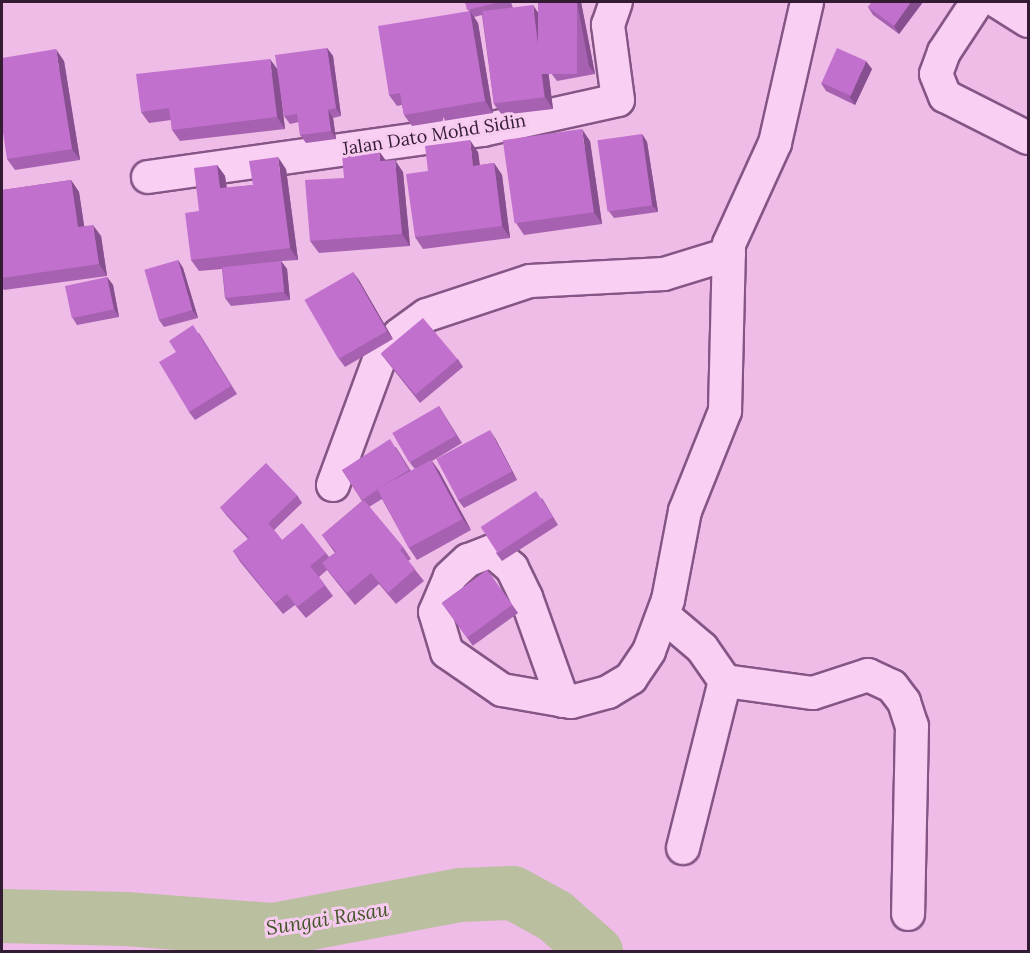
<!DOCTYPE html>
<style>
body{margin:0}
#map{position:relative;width:1030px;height:953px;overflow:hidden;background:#eebce7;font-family:Lora,serif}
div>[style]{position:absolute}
.river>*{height:54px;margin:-27px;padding:0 27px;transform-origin:27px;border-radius:27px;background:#babfa0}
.roads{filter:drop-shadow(2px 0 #855586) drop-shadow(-2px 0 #855586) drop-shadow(0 2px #855586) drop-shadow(0 -2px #855586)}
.minor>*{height:32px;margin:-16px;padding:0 16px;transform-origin:16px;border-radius:16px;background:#f9cff3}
.wall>*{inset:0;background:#a661b0;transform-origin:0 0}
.shaded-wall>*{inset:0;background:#874f90}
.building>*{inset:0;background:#c171cd;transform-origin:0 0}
span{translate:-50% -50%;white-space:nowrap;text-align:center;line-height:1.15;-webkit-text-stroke:6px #f6cbef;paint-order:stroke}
.street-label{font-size:18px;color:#331b34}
.water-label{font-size:20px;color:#445529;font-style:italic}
.frame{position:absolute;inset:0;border:3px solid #331b34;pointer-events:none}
</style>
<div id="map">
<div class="river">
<i style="left:2px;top:916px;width:124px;rotate:1.4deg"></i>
<i style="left:126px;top:919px;width:147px;rotate:4.3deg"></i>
<i style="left:273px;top:930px;width:190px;rotate:-10.6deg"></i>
<i style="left:460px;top:895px;width:53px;rotate:-2.2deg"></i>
<i style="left:513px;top:893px;width:48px;rotate:28.7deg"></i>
<i style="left:555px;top:916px;width:55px;rotate:41.3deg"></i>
</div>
<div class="roads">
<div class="minor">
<i style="left:977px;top:2px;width:60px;rotate:123.4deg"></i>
<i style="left:944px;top:52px;width:23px;rotate:110deg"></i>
<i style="left:936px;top:74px;width:24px;rotate:68deg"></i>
<i style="left:945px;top:96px;width:93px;rotate:26.8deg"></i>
<i style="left:998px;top:2px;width:36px;rotate:32deg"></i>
<i style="left:148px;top:177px;width:338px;rotate:-8deg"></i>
<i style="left:483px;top:130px;width:138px;rotate:-12.5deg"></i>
<i style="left:618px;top:100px;width:76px;rotate:-97.6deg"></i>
<i style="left:608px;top:25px;width:24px;rotate:-71deg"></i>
<i style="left:333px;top:485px;width:133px;rotate:-69.8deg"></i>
<i style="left:379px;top:360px;width:32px;rotate:-51deg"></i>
<i style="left:399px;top:335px;width:34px;rotate:-36deg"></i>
<i style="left:427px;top:315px;width:108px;rotate:-18.3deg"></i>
<i style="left:530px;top:281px;width:134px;rotate:-3deg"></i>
<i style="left:664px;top:274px;width:68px;rotate:-17.1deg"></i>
<i style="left:663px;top:615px;width:51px;rotate:40.2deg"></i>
<i style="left:702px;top:648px;width:40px;rotate:55.1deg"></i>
<i style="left:725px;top:681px;width:89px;rotate:7.8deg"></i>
<i style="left:813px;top:693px;width:58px;rotate:-18.1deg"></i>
<i style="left:868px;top:675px;width:26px;rotate:25deg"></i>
<i style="left:892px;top:686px;width:20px;rotate:53deg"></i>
<i style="left:904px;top:702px;width:25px;rotate:72deg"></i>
<i style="left:912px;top:726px;width:188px;rotate:91.2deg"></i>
<i style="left:563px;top:701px;width:110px;rotate:-109.6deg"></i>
<i style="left:526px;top:597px;width:32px;rotate:-116deg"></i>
<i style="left:512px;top:568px;width:26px;rotate:-140deg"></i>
<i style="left:492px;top:551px;width:26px;rotate:159deg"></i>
<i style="left:468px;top:560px;width:25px;rotate:137deg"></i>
<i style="left:450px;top:577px;width:38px;rotate:113deg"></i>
<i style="left:435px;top:612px;width:42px;rotate:73.3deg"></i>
<i style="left:447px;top:652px;width:67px;rotate:34.6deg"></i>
<i style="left:502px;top:690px;width:70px;rotate:9.9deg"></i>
<i style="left:571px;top:702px;width:38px;rotate:-15deg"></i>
<i style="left:608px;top:692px;width:27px;rotate:-31deg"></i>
<i style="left:631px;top:678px;width:32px;rotate:-56deg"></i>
<i style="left:649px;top:651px;width:54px;rotate:-69.6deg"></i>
<i style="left:668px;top:600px;width:91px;rotate:-79.2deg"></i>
<i style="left:685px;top:511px;width:108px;rotate:-68.2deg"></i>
<i style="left:725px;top:411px;width:167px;rotate:-88.6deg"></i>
<i style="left:729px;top:244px;width:111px;rotate:-65.5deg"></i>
<i style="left:775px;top:143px;width:145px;rotate:-77.2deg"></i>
<i style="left:683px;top:848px;width:172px;rotate:-75.9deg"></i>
</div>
</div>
<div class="wall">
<i style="clip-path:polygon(465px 2px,511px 2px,513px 8px,540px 15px,538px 2px,581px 2px,595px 74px,557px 81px,551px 73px,543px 28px,553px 109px,502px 115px,494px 104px,482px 15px,474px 17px,478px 23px,493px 113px,412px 126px,404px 115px,402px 105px,397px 106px,389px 95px,469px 11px)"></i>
<i style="clip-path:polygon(872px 2px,923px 2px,899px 34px,873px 15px,868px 7px)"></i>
<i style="clip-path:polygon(327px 48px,333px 56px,341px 116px,333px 118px,336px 139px,306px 143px,300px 135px,299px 122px,290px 124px,284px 116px,279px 82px,285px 129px,180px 141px,172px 130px,171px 120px,149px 123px,141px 112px,277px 70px)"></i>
<i style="clip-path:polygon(64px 61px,80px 160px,15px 170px,7px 159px)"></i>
<i style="clip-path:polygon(872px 69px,855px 105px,826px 91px,821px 83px)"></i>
<i style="clip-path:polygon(642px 134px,647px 142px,658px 212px,614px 218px,608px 210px)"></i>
<i style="clip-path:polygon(590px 141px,602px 224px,524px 235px,516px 223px)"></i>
<i style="clip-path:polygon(478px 152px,480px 165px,494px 163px,502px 175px,510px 238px,423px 249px,415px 237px,428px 171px)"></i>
<i style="clip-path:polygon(386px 161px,403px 172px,410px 246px,319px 253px,310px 241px,344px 178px)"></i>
<i style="clip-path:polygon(217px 165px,225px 176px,227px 188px,253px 185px,286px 169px,298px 260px,281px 261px,287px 269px,290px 300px,231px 306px,225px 298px,222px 269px,199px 271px,191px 260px,199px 211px)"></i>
<i style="clip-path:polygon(71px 180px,79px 192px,84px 226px,101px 236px,107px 276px,4px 290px,2px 287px,2px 190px)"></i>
<i style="clip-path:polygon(178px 260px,183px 268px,198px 318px,164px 327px,159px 320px)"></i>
<i style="clip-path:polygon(353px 272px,393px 339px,345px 367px,339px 359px)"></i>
<i style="clip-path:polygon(107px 277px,113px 285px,119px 317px,77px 325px,72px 317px)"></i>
<i style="clip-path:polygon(199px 333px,237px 394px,195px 420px,189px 412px,176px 352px)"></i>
<i style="clip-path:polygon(381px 354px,458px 359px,463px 367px,420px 403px)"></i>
<i style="clip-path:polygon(439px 406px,462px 443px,432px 461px,439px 471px,471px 530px,417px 560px,409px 548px,382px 499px,369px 507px,403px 547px,411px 559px,408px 561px,424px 581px,396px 604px,379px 584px,355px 605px,327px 570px,319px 577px,333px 596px,306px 618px,295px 605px,283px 614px,241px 563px,233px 551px,248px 539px,226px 515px,220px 507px,297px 495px,302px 503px,274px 530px,282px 540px,326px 553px,329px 557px,335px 553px,322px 535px,362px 501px,342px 470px,396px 447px,411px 471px,415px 469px,410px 463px)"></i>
<i style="clip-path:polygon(495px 438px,517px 480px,464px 508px,458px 500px)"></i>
<i style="clip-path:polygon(542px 498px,558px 525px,502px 561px,496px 553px)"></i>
<i style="left:487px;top:570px;width:53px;height:56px;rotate:54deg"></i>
</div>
<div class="shaded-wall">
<i style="clip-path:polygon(577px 2px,581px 2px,595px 74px,589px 66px)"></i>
<i style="clip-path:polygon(911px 2px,923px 2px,899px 34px,894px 26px)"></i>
<i style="clip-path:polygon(533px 5px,541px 17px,553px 109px,545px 97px)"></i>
<i style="clip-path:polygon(470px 11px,478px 23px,493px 113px,485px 101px)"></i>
<i style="clip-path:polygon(327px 48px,333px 56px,341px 116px,336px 108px)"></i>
<i style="clip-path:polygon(56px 49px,64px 61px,80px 160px,72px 149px)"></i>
<i style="clip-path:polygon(270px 59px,278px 70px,285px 129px,277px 117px)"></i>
<i style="clip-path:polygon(866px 61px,872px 69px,855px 105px,850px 97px)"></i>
<i style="clip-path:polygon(328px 110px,333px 118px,336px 139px,331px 131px)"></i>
<i style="clip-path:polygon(582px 129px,590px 141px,602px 224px,594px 212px)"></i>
<i style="clip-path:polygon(642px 134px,647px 142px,658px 212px,652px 205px)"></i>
<i style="clip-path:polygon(470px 140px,478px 152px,481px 177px,473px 166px)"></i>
<i style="clip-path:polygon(379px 151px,387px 162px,380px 161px)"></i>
<i style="clip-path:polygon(278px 157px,286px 169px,298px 260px,290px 248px)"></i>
<i style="clip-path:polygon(395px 160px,403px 172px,410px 246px,402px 234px)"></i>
<i style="clip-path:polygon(494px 163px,502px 175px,510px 238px,502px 226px)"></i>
<i style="clip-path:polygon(217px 165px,225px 176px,228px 200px,220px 188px)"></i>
<i style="clip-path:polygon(71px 180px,79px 192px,86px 238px,78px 227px)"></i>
<i style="clip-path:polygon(93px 225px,101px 236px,107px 276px,99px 264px)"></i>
<i style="clip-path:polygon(178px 260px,183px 268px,198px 318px,192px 310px)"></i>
<i style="clip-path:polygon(281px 261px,287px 269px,290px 300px,284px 292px)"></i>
<i style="clip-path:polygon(353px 272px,359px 280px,393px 339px,387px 331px)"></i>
<i style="clip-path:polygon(107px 277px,113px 285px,119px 317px,114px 309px)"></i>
<i style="clip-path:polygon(490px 430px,495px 438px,517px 480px,512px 472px)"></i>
<i style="clip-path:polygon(431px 460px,439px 471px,471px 530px,463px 519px)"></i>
</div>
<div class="building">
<i style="clip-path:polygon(465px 2px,500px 2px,467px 10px)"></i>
<i style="left:538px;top:2px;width:39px;height:72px"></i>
<i style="clip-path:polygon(872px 2px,911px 2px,894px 26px,868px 7px)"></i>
<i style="left:533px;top:5px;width:93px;height:51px;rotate:83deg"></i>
<i style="clip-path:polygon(470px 11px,485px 101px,404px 115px,400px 93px,389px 95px,378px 26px)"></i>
<i style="clip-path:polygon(327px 48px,336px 108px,328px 110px,331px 131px,300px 135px,297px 114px,284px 116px,275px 55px)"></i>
<i style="left:837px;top:48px;width:32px;height:38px;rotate:24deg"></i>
<i style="clip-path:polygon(56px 49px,72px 149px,7px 159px,2px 126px,2px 58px)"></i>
<i style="clip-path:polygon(270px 59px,277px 117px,172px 130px,169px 108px,141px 112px,136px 74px)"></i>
<i style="left:582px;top:129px;width:84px;height:80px;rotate:82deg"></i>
<i style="left:642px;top:134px;width:72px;height:45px;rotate:82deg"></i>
<i style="clip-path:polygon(470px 140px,473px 166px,494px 163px,502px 226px,415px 237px,406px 174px,428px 171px,425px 146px)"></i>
<i style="clip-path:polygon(379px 151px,380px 161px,395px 160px,402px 234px,310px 241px,305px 180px,344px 178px,342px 154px)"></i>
<i style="clip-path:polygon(278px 157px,290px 248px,191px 260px,185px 213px,199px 211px,194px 168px,217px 165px,220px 188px,253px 185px,249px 161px)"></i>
<i style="clip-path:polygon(71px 180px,78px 227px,93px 225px,99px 264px,2px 278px,2px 190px)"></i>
<i style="left:178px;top:260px;width:52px;height:35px;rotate:74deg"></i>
<i style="left:281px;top:261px;width:31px;height:59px;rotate:84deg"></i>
<i style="left:353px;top:272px;width:68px;height:56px;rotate:60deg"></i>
<i style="left:107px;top:277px;width:33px;height:43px;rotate:78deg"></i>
<i style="left:423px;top:318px;width:54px;height:55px;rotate:50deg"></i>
<i style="clip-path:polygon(193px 325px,231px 386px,189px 412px,159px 362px,176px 352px,169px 341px)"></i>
<i style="left:439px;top:406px;width:34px;height:54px;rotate:60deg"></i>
<i style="left:490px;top:430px;width:47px;height:61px;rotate:62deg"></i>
<i style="clip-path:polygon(390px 439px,409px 470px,377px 489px,377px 490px,362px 500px,342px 470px)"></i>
<i style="left:431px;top:460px;width:67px;height:61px;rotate:62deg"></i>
<i style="left:266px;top:463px;width:45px;height:64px;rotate:46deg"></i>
<i style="left:536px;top:491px;width:31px;height:66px;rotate:57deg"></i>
<i style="clip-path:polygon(364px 500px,403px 547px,400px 550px,415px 569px,388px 593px,371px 573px,347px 593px,322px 563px,336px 552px,322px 535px)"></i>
<i style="clip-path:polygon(268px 523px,282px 540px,302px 523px,326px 553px,310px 566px,325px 585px,297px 607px,287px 594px,275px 603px,233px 551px)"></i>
<i style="left:487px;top:570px;width:43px;height:56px;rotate:54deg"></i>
</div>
<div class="street-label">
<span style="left:434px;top:135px;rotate:-9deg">Jalan Dato Mohd Sidin</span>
</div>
<div class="water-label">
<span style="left:327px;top:918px;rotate:-9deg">Sungai Rasau</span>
</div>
<div class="frame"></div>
</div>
